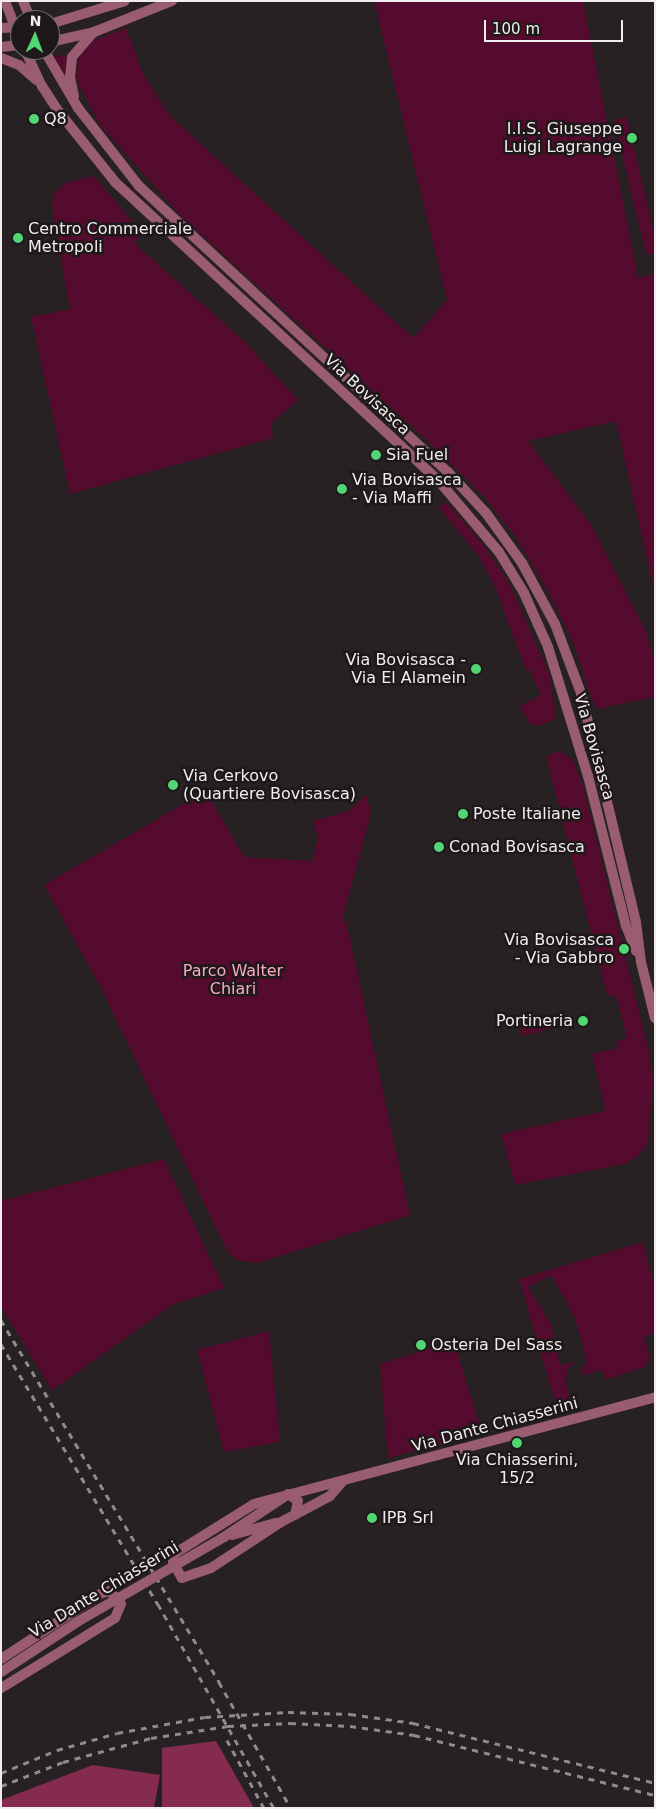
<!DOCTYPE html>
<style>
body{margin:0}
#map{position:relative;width:656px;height:1809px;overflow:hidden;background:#282123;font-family:"DejaVu Sans",sans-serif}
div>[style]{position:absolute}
.green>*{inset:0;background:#540b2d;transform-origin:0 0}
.forest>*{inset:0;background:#842b4f}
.tertiary>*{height:10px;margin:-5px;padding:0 5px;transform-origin:5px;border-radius:5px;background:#995c70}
.rail>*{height:2.5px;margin-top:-1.25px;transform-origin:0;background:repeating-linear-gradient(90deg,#908a8b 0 6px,transparent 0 12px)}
.tertiary-bridge>*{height:10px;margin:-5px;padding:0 5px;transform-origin:5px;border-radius:5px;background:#995c70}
.dots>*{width:14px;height:14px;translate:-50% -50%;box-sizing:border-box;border:2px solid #1f181a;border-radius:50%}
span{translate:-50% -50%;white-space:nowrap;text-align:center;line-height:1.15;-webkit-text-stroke:5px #1f181a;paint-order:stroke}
.poi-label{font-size:16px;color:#f1eced}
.left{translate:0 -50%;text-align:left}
.right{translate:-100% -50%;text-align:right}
.street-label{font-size:16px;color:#f1eced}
.park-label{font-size:16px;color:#f6aac2}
.frame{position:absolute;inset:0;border:2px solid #f1eced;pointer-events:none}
.north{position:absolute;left:10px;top:10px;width:50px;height:50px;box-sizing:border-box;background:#1f181a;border:1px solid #736d6e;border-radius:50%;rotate:2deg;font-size:14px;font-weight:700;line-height:20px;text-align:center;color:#f1eced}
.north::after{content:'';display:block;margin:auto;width:18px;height:22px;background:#51d674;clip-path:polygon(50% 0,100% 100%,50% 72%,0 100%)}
.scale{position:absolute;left:484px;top:20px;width:139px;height:22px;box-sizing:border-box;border:2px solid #f1eced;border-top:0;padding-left:6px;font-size:15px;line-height:18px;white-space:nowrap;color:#f1eced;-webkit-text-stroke:4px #1f181a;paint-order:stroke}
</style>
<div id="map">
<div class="green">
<i style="clip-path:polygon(374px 1px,583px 1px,638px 278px,655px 274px,655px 594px,616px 421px,528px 441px,592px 526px,647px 634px,655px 665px,655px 697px,598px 709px,593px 702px,573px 642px,548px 591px,516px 537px,485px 498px,433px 446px,180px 215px,100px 125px,76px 79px,79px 56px,93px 41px,126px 28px,144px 76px,170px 116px,413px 338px,447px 300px)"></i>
<i style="clip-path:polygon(68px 55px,65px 75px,54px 57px)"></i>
<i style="clip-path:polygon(627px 117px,655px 238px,655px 253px,646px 255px,614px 120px)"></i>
<i style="clip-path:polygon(94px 176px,140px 231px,135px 244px,244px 341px,298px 400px,271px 424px,273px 438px,70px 494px,31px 317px,70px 309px,52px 208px,53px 194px,65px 183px)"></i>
<i style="clip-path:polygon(447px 503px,482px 543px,508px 581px,549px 673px,556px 718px,539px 726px,529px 723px,520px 706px,541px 695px,530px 670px,526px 671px,495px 587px,478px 555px,438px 507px)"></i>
<i style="clip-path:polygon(559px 751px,572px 759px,583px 786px,649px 1052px,653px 1081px,648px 1143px,638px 1156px,625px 1164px,515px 1185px,501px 1134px,605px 1111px,592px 1054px,618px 1048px,617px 1041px,627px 1038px,617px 998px,607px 995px,546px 756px)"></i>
<i style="clip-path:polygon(206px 791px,244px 857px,312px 861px,318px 838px,313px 821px,349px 811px,366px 795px,371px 813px,342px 921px,346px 921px,410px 1215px,258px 1263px,237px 1260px,228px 1253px,100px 986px,44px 885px)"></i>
<i style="left:547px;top:1018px;width:11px;height:29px;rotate:75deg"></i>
<i style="clip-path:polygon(164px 1159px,224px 1288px,174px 1304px,52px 1390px,1px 1307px,1px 1201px)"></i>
<i style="clip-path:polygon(643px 1242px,655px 1289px,655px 1333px,644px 1336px,650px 1358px,645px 1367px,605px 1380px,602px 1370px,584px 1375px,580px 1371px,587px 1361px,574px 1316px,551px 1275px,528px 1287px,551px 1324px,560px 1365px,575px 1362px,568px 1369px,565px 1381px,572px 1408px,558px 1412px,519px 1279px)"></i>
<i style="clip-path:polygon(269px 1331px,280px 1442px,224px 1452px,197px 1350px)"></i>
<i style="clip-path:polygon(454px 1341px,482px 1433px,388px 1458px,380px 1364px)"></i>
</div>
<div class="forest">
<i style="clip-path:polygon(216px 1741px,254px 1808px,162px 1808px,162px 1748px)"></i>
<i style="clip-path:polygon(93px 1765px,160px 1775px,154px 1808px,1px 1808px,1px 1800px)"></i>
</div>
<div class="tertiary">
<i style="left:5px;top:1px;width:42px;rotate:69deg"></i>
<i style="left:23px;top:1px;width:21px;rotate:67deg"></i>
<i style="left:50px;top:24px;width:78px;rotate:-17deg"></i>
<i style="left:1px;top:28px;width:19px;rotate:-3deg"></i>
<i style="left:50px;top:42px;width:45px;rotate:-12.8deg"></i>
<i style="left:94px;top:32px;width:84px;rotate:-21.7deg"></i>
<i style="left:1px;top:47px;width:19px;rotate:-6deg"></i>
<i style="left:25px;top:50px;width:40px;rotate:65deg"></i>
<i style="left:42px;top:86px;width:31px;rotate:57deg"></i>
<i style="left:59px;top:112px;width:90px;rotate:51.3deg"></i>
<i style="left:115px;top:182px;width:439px;rotate:42.7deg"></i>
<i style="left:438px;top:480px;width:94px;rotate:49.7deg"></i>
<i style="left:499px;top:552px;width:48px;rotate:58.6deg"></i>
<i style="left:524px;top:593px;width:59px;rotate:66deg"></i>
<i style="left:548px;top:647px;width:135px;rotate:72.8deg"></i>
<i style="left:588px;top:776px;width:155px;rotate:75.8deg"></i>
<i style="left:626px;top:926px;width:27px;rotate:68deg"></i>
<i style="left:44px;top:50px;width:67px;rotate:59.6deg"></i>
<i style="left:78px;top:108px;width:99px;rotate:52deg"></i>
<i style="left:139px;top:186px;width:421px;rotate:42.8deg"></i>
<i style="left:448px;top:472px;width:56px;rotate:47.2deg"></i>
<i style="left:486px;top:513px;width:62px;rotate:54.2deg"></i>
<i style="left:522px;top:563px;width:69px;rotate:61.6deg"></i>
<i style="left:555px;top:624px;width:74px;rotate:69.4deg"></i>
<i style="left:581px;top:693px;width:236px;rotate:76.5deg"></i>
<i style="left:636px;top:922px;width:40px;rotate:82.9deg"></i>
<i style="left:641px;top:962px;width:58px;rotate:76deg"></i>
<i style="left:1px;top:58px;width:19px;rotate:21deg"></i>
<i style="left:19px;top:65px;width:23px;rotate:41deg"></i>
<i style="left:74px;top:96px;width:19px;rotate:-102deg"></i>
<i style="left:70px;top:77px;width:20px;rotate:-84deg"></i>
<i style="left:72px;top:57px;width:33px;rotate:-49deg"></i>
<i style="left:343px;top:1481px;width:20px;rotate:131deg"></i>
<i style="left:330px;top:1496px;width:55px;rotate:152deg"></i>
<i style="left:281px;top:1522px;width:84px;rotate:146.7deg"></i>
<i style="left:211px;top:1568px;width:31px;rotate:161deg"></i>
<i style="left:182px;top:1578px;width:17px;rotate:-121deg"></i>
<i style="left:173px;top:1563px;width:9px;rotate:-84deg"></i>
<i style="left:174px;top:1554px;width:94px;rotate:-32deg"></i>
<i style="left:254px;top:1504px;width:415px;rotate:-14.9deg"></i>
<i style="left:288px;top:1494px;width:12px;rotate:35deg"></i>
<i style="left:298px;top:1501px;width:14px;rotate:102deg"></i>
<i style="left:232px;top:1535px;width:46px;rotate:-15.3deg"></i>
<i style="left:224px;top:1537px;width:72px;rotate:-33.7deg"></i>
<i style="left:1px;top:1659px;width:121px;rotate:-33.2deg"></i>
<i style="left:102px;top:1593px;width:8px;rotate:-14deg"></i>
<i style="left:110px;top:1591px;width:17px;rotate:50deg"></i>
<i style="left:121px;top:1604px;width:15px;rotate:113deg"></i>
<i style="left:115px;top:1618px;width:134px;rotate:148.4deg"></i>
<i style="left:1px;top:1672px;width:91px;rotate:-33.3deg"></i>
</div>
<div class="rail">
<i style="left:1px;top:1320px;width:423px;rotate:58.9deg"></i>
<i style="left:219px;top:1682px;width:145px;rotate:60.3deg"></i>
<i style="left:1px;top:1344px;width:304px;rotate:58.9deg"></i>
<i style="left:158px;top:1604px;width:235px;rotate:60.4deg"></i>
<i style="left:227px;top:1740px;width:77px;rotate:61.4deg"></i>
<i style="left:1px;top:1773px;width:61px;rotate:-22.3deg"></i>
<i style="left:57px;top:1750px;width:62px;rotate:-15.8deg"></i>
<i style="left:117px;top:1733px;width:89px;rotate:-10.3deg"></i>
<i style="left:205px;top:1717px;width:83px;rotate:-3.4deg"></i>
<i style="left:288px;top:1712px;width:62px;rotate:1.8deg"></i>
<i style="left:350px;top:1714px;width:64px;rotate:8.1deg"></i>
<i style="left:413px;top:1723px;width:249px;rotate:13.9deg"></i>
<i style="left:1px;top:1786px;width:66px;rotate:-21.2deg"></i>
<i style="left:63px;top:1762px;width:91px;rotate:-15.3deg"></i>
<i style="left:151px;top:1738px;width:78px;rotate:-8.9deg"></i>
<i style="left:228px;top:1726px;width:62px;rotate:-2.8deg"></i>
<i style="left:290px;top:1723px;width:60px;rotate:2.9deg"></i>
<i style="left:350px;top:1726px;width:65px;rotate:8deg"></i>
<i style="left:414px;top:1735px;width:248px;rotate:14deg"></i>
</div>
<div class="tertiary-bridge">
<i style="left:77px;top:1622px;width:170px;rotate:-30deg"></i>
</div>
<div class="dots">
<i style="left:34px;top:119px;background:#51d674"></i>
<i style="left:632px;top:138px;background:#51d674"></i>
<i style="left:18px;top:238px;background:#51d674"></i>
<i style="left:376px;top:455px;background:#51d674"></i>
<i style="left:342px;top:489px;background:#51d674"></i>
<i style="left:476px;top:669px;background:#51d674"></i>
<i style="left:173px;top:785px;background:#51d674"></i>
<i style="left:463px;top:814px;background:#51d674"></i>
<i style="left:439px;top:847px;background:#51d674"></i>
<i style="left:624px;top:949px;background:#51d674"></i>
<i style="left:583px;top:1021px;background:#51d674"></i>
<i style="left:421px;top:1345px;background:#51d674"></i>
<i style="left:517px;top:1443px;background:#51d674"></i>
<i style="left:372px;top:1518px;background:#51d674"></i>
</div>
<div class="poi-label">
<span class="left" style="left:44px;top:119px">Q8</span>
<span class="right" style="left:622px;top:138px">I.I.S. Giuseppe<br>Luigi Lagrange</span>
<span class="left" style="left:28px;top:238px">Centro Commerciale<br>Metropoli</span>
<span class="left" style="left:386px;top:455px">Sia Fuel</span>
<span class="left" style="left:352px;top:489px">Via Bovisasca<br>- Via Maffi</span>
<span class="right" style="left:466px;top:669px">Via Bovisasca -<br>Via El Alamein</span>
<span class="left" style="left:183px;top:785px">Via Cerkovo<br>(Quartiere Bovisasca)</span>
<span class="left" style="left:473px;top:814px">Poste Italiane</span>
<span class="left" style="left:449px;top:847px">Conad Bovisasca</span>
<span class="right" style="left:614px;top:949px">Via Bovisasca<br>- Via Gabbro</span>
<span class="right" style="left:573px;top:1021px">Portineria</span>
<span class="left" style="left:431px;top:1345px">Osteria Del Sass</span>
<span style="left:517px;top:1469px">Via Chiasserini,<br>15/2</span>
<span class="left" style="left:382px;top:1518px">IPB Srl</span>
</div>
<div class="street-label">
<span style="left:367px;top:395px;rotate:43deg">Via Bovisasca</span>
<span style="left:594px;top:747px;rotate:74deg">Via Bovisasca</span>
<span style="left:495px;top:1425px;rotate:-15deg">Via Dante Chiasserini</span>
<span style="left:104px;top:1590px;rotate:-31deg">Via Dante Chiasserini</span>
</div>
<div class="park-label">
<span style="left:233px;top:980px">Parco Walter<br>Chiari</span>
</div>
<div class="frame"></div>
<div class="north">N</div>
<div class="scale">100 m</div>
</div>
